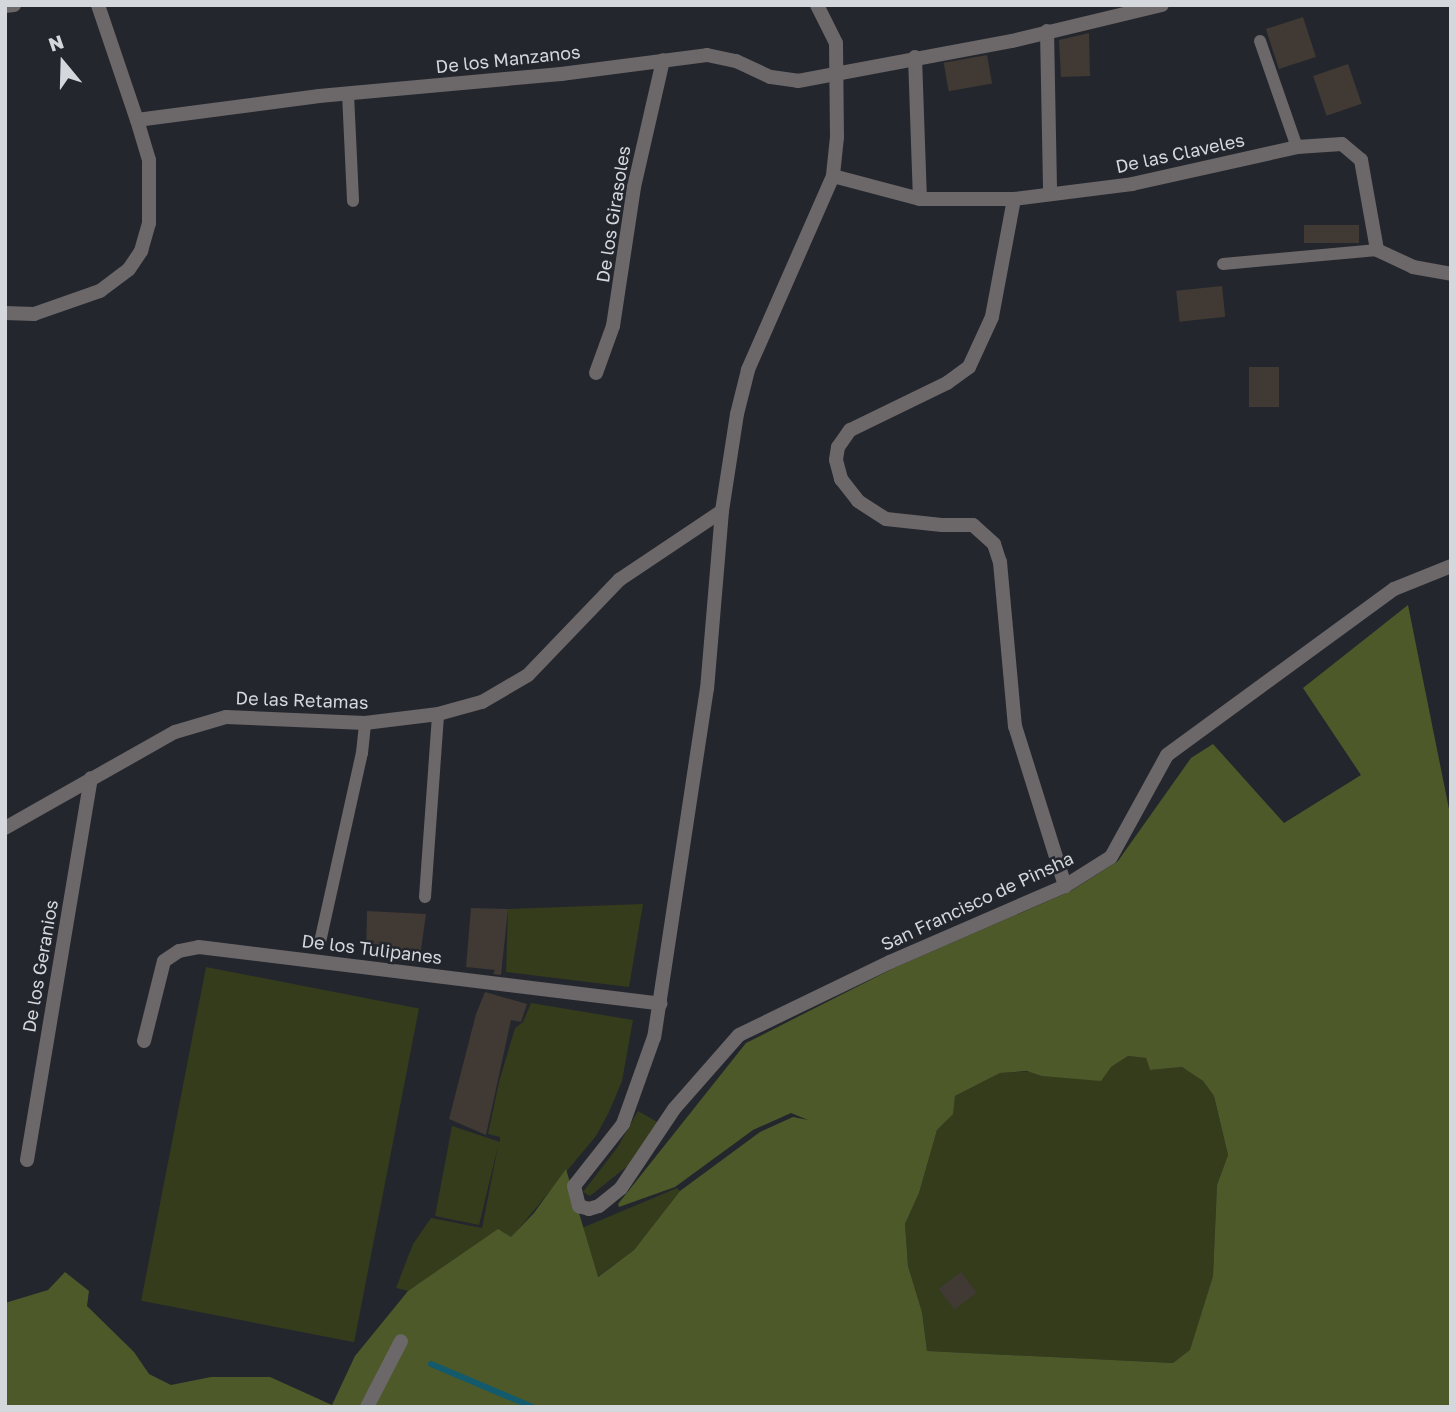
<!DOCTYPE html>
<style>
body{margin:0}
#map{position:relative;width:1456px;height:1412px;overflow:hidden;background:#23262d;font-family:"Golos Text",sans-serif}
div>[style]{position:absolute}
.green>*{inset:0;background:#343c1c;transform-origin:0 0}
.forest>*{inset:0;background:#4d5928}
.stream>*{height:6px;margin:-3px;padding:0 3px;transform-origin:3px;border-radius:3px;background:#135a6d}
.building>*{inset:0;background:#403934;transform-origin:0 0}
.service>*{height:12px;margin:-6px;padding:0 6px;transform-origin:6px;border-radius:6px;background:#6c6768}
.minor>*{height:14px;margin:-7px;padding:0 7px;transform-origin:7px;border-radius:7px;background:#6c6768}
span{translate:-50% -50%;white-space:nowrap;text-align:center;line-height:1.15;-webkit-text-stroke:5px #23262d;paint-order:stroke}
.street-label{font-size:18px;color:#d4d7db}
.frame{position:absolute;inset:0;border:7px solid #d4d7db;pointer-events:none}
.north{position:absolute;left:28px;top:28px;width:70px;height:70px;-webkit-text-stroke:5px #23262d;paint-order:stroke;rotate:341deg;font-size:19px;font-weight:700;line-height:28px;text-align:center;color:#d4d7db}
.north::after{content:'';display:block;margin:auto;width:24px;height:32px;background:#d4d7db;clip-path:polygon(50% 0,100% 100%,50% 72%,0 100%)}
</style>
<div id="map">
<div class="green">
<i style="clip-path:polygon(643px 904px,629px 987px,506px 972px,508px 909px)"></i>
<i style="left:206px;top:967px;width:217px;height:340px;rotate:11deg"></i>
<i style="clip-path:polygon(531px 1003px,633px 1020px,622px 1081px,609px 1112px,596px 1136px,511px 1238px,461px 1257px,408px 1291px,396px 1288px,413px 1244px,431px 1218px,482px 1228px,498px 1146px,479px 1225px,435px 1216px,452px 1126px,500px 1142px,500px 1137px,488px 1134px,499px 1082px,515px 1028px,523px 1022px)"></i>
<i style="clip-path:polygon(1128px 1056px,1146px 1058px,1150px 1070px,1182px 1067px,1203px 1081px,1214px 1096px,1228px 1155px,1217px 1185px,1213px 1276px,1190px 1351px,1173px 1363px,927px 1351px,922px 1312px,908px 1266px,905px 1224px,919px 1193px,937px 1130px,952px 1114px,955px 1096px,1000px 1073px,1111px 1067px)"></i>
<i style="clip-path:polygon(638px 1111px,659px 1123px,630px 1164px,590px 1196px,583px 1192px,617px 1148px)"></i>
<i style="clip-path:polygon(677px 1188px,680px 1191px,634px 1250px,597px 1277px,582px 1228px)"></i>
</div>
<div class="forest">
<i style="clip-path:polygon(evenodd,1408px 605px,1451px 819px,1451px 1407px,5px 1407px,5px 1303px,48px 1290px,65px 1272px,89px 1291px,87px 1306px,134px 1352px,149px 1374px,171px 1385px,211px 1377px,270px 1377px,332px 1405px,355px 1356px,408px 1291px,498px 1229px,511px 1237px,534px 1213px,566px 1169px,598px 1277px,634px 1250px,680px 1191px,760px 1132px,793px 1117px,808px 1120px,791px 1113px,753px 1130px,675px 1187px,619px 1207px,618px 1204px,746px 1043px,896px 967px,1071px 891px,1118px 861px,1191px 758px,1213px 744px,1284px 823px,1361px 775px,1303px 688px,1408px 605px,1128px 1056px,1146px 1058px,1150px 1070px,1182px 1067px,1203px 1081px,1214px 1096px,1228px 1155px,1217px 1185px,1213px 1276px,1190px 1350px,1173px 1363px,927px 1351px,922px 1312px,908px 1266px,905px 1224px,919px 1193px,937px 1130px,953px 1114px,955px 1096px,1000px 1073px,1027px 1071px,1042px 1076px,1101px 1081px,1111px 1067px,1128px 1056px)"></i>
</div>
<div class="stream">
<i style="left:431px;top:1364px;width:111px;rotate:22.9deg"></i>
</div>
<div class="building">
<i style="left:1303px;top:17px;width:42px;height:39px;rotate:72deg"></i>
<i style="clip-path:polygon(1089px 33px,1090px 76px,1061px 77px,1059px 40px)"></i>
<i style="left:987px;top:55px;width:29px;height:44px;rotate:80deg"></i>
<i style="left:1348px;top:64px;width:42px;height:37px;rotate:71deg"></i>
<i style="left:1359px;top:225px;width:18px;height:55px;rotate:90deg"></i>
<i style="left:1222px;top:286px;width:31px;height:46px;rotate:84deg"></i>
<i style="left:1249px;top:367px;width:30px;height:40px"></i>
<i style="clip-path:polygon(471px 908px,508px 909px,501px 975px,493px 974px,495px 970px,466px 967px)"></i>
<i style="clip-path:polygon(367px 911px,426px 914px,419px 964px,366px 955px)"></i>
<i style="clip-path:polygon(485px 992px,527px 1004px,521px 1022px,511px 1020px,486px 1135px,449px 1119px,476px 1014px)"></i>
<i style="left:961px;top:1272px;width:26px;height:28px;rotate:53deg"></i>
</div>
<div class="service">
<i style="left:1260px;top:41px;width:112px;rotate:70.8deg"></i>
<i style="left:348px;top:94px;width:107px;rotate:87.3deg"></i>
<i style="left:1223px;top:264px;width:155px;rotate:-5.2deg"></i>
<i style="left:425px;top:897px;width:183px;rotate:-85.9deg"></i>
<i style="left:320px;top:942px;width:194px;rotate:-77.5deg"></i>
<i style="left:362px;top:753px;width:30px;rotate:-84deg"></i>
</div>
<div class="minor">
<i style="left:98px;top:5px;width:121px;rotate:71.3deg"></i>
<i style="left:817px;top:5px;width:42px;rotate:63.4deg"></i>
<i style="left:836px;top:43px;width:94px;rotate:89.4deg"></i>
<i style="left:837px;top:137px;width:39px;rotate:96deg"></i>
<i style="left:833px;top:176px;width:212px;rotate:113.7deg"></i>
<i style="left:748px;top:370px;width:45px;rotate:104deg"></i>
<i style="left:737px;top:414px;width:98px;rotate:98.8deg"></i>
<i style="left:722px;top:511px;width:178px;rotate:94.8deg"></i>
<i style="left:707px;top:688px;width:353px;rotate:98.6deg"></i>
<i style="left:654px;top:1037px;width:92px;rotate:109.6deg"></i>
<i style="left:623px;top:1124px;width:79px;rotate:128.3deg"></i>
<i style="left:574px;top:1186px;width:21px;rotate:76deg"></i>
<i style="left:579px;top:1206px;width:10px;rotate:17deg"></i>
<i style="left:589px;top:1209px;width:10px;rotate:-17deg"></i>
<i style="left:599px;top:1206px;width:28px;rotate:-39deg"></i>
<i style="left:621px;top:1188px;width:95px;rotate:-56.1deg"></i>
<i style="left:674px;top:1109px;width:98px;rotate:-48.7deg"></i>
<i style="left:739px;top:1035px;width:168px;rotate:-25.8deg"></i>
<i style="left:890px;top:962px;width:191px;rotate:-23.5deg"></i>
<i style="left:1065px;top:886px;width:54px;rotate:-32.2deg"></i>
<i style="left:1111px;top:857px;width:116px;rotate:-61.2deg"></i>
<i style="left:1167px;top:755px;width:281px;rotate:-36.2deg"></i>
<i style="left:1394px;top:589px;width:61px;rotate:-22deg"></i>
<i style="left:5px;top:6px;width:9px;rotate:-6deg"></i>
<i style="left:1047px;top:31px;width:163px;rotate:88.9deg"></i>
<i style="left:915px;top:57px;width:142px;rotate:88deg"></i>
<i style="left:833px;top:176px;width:90px;rotate:14.8deg"></i>
<i style="left:920px;top:199px;width:94px"></i>
<i style="left:1014px;top:199px;width:119px;rotate:-7.2deg"></i>
<i style="left:1132px;top:184px;width:169px;rotate:-12.6deg"></i>
<i style="left:1297px;top:147px;width:45px;rotate:-3.8deg"></i>
<i style="left:1342px;top:144px;width:25px;rotate:40deg"></i>
<i style="left:1361px;top:160px;width:91px;rotate:79.9deg"></i>
<i style="left:1377px;top:250px;width:40px;rotate:25deg"></i>
<i style="left:1413px;top:267px;width:39px;rotate:10deg"></i>
<i style="left:1014px;top:199px;width:120px;rotate:100.6deg"></i>
<i style="left:992px;top:317px;width:55px;rotate:114.7deg"></i>
<i style="left:969px;top:367px;width:27px;rotate:144deg"></i>
<i style="left:947px;top:383px;width:108px;rotate:154.1deg"></i>
<i style="left:850px;top:430px;width:21px;rotate:125deg"></i>
<i style="left:838px;top:447px;width:13px;rotate:99deg"></i>
<i style="left:836px;top:460px;width:20px;rotate:75deg"></i>
<i style="left:841px;top:479px;width:28px;rotate:52deg"></i>
<i style="left:858px;top:501px;width:33px;rotate:33deg"></i>
<i style="left:886px;top:519px;width:56px;rotate:6.1deg"></i>
<i style="left:942px;top:525px;width:31px"></i>
<i style="left:973px;top:525px;width:28px;rotate:42deg"></i>
<i style="left:994px;top:544px;width:19px;rotate:72deg"></i>
<i style="left:1000px;top:562px;width:165px;rotate:84.8deg"></i>
<i style="left:1015px;top:726px;width:168px;rotate:72.6deg"></i>
<i style="left:5px;top:313px;width:29px;rotate:2deg"></i>
<i style="left:34px;top:314px;width:70px;rotate:-19.2deg"></i>
<i style="left:100px;top:291px;width:36px;rotate:-37deg"></i>
<i style="left:129px;top:269px;width:22px;rotate:-56deg"></i>
<i style="left:141px;top:251px;width:29px;rotate:-74deg"></i>
<i style="left:149px;top:223px;width:63px;rotate:-90deg"></i>
<i style="left:149px;top:160px;width:42px;rotate:-106.7deg"></i>
<i style="left:137px;top:120px;width:184px;rotate:-7.5deg"></i>
<i style="left:319px;top:96px;width:243px;rotate:-5.2deg"></i>
<i style="left:561px;top:74px;width:147px;rotate:-7.4deg"></i>
<i style="left:707px;top:55px;width:30px;rotate:12deg"></i>
<i style="left:736px;top:61px;width:38px;rotate:25deg"></i>
<i style="left:771px;top:77px;width:27px;rotate:8deg"></i>
<i style="left:798px;top:81px;width:218px;rotate:-10.6deg"></i>
<i style="left:1012px;top:41px;width:154px;rotate:-13.5deg"></i>
<i style="left:596px;top:373px;width:50px;rotate:-70.1deg"></i>
<i style="left:613px;top:326px;width:141px;rotate:-81.4deg"></i>
<i style="left:634px;top:187px;width:130px;rotate:-77.1deg"></i>
<i style="left:5px;top:828px;width:195px;rotate:-29.5deg"></i>
<i style="left:175px;top:732px;width:53px;rotate:-16.4deg"></i>
<i style="left:226px;top:717px;width:139px;rotate:2.5deg"></i>
<i style="left:365px;top:723px;width:74px;rotate:-7deg"></i>
<i style="left:438px;top:714px;width:46px;rotate:-15.3deg"></i>
<i style="left:482px;top:702px;width:53px;rotate:-30.4deg"></i>
<i style="left:528px;top:675px;width:132px;rotate:-46.2deg"></i>
<i style="left:619px;top:580px;width:124px;rotate:-33.8deg"></i>
<i style="left:144px;top:1041px;width:82px;rotate:-76deg"></i>
<i style="left:164px;top:961px;width:18px;rotate:-34deg"></i>
<i style="left:179px;top:951px;width:20px;rotate:-11deg"></i>
<i style="left:199px;top:947px;width:465px;rotate:7deg"></i>
<i style="left:27px;top:1160px;width:387px;rotate:-80.5deg"></i>
<i style="left:367px;top:1407px;width:74px;rotate:-62.7deg"></i>
</div>
<div class="street-label">
<span style="left:508px;top:59px;rotate:-6deg">De los Manzanos</span>
<span style="left:1180px;top:153px;rotate:-12deg">De las Claveles</span>
<span style="left:613px;top:214px;rotate:-81deg">De los Girasoles</span>
<span style="left:302px;top:700px;rotate:2deg">De las Retamas</span>
<span style="left:977px;top:901px;rotate:-25deg">San Francisco de Pinsha</span>
<span style="left:372px;top:949px;rotate:7deg">De los Tulipanes</span>
<span style="left:40px;top:966px;rotate:-80deg">De los Geranios</span>
</div>
<div class="frame"></div>
<div class="north">N</div>
</div>
